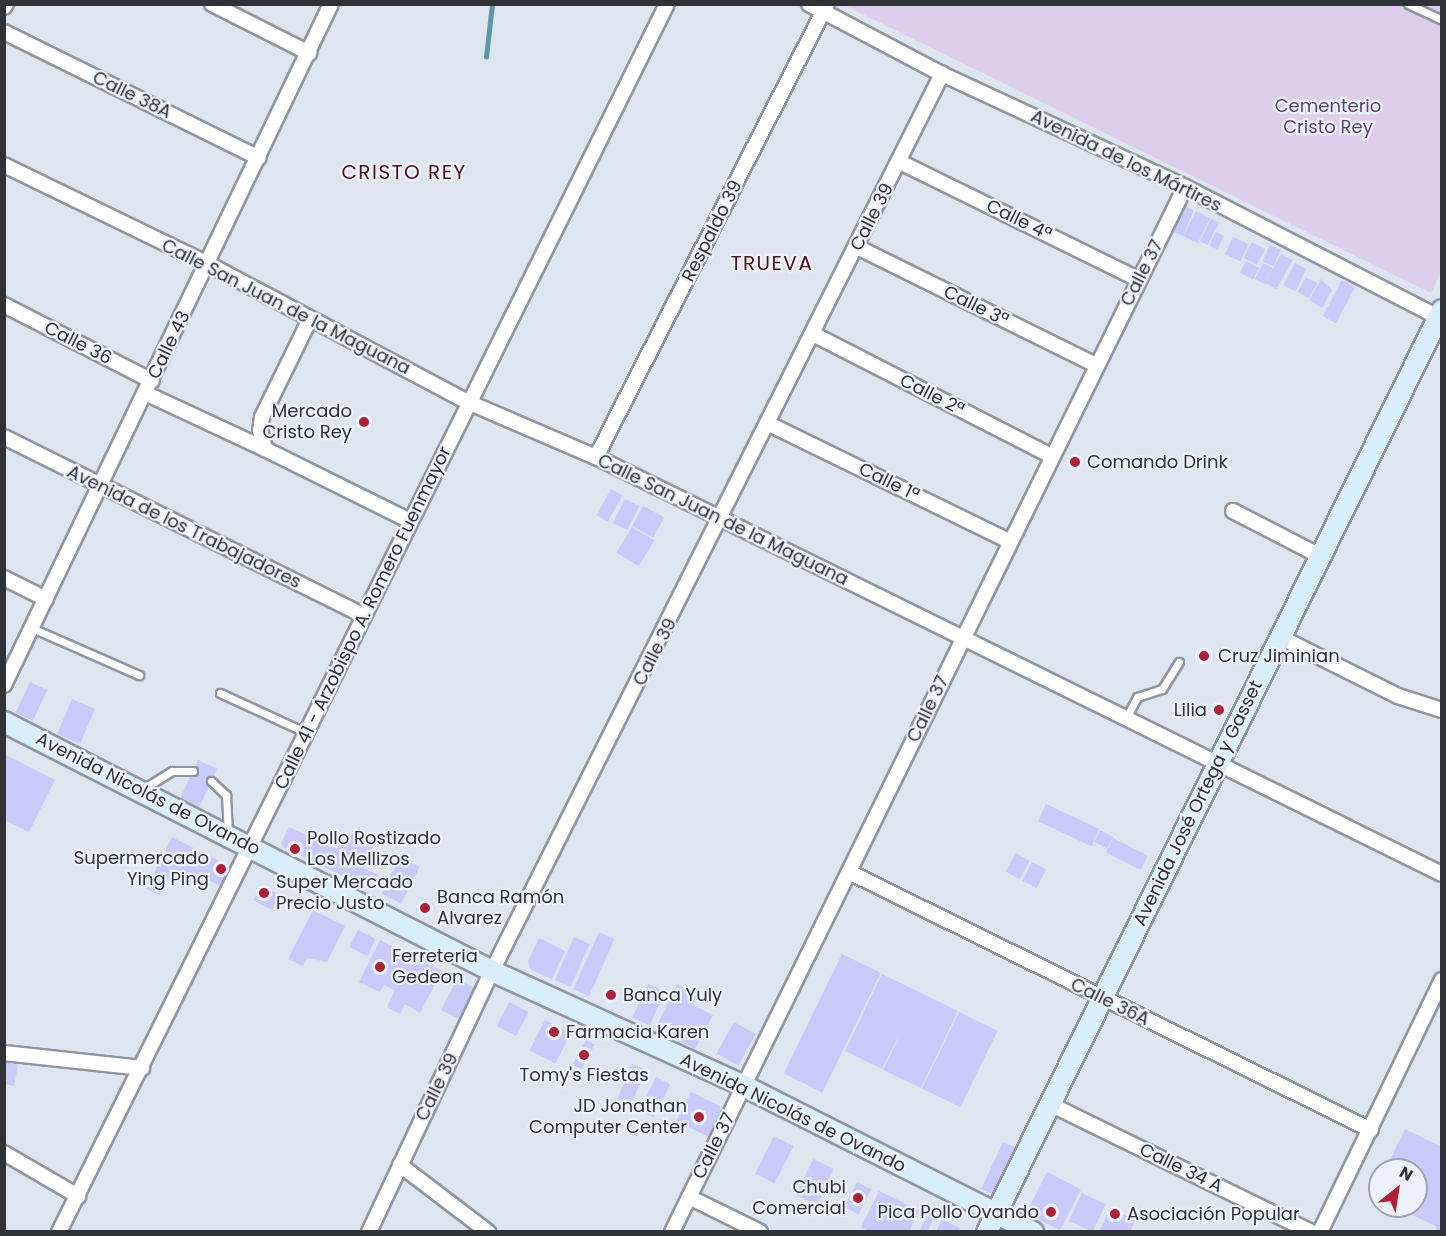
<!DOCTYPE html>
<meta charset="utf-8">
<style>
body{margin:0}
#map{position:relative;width:1446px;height:1236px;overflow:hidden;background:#dde5ef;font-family:Poppins,sans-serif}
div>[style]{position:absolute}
.green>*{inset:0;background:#ddcfec}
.stream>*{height:4.5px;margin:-2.25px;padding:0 2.25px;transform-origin:2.25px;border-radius:2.25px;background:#5b99a2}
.building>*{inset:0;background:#c8cbfa;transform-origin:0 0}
.roads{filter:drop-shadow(2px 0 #8f969f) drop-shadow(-2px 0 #8f969f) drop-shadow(0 2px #8f969f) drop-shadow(0 -2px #8f969f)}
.lane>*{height:7px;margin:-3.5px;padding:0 3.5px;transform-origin:3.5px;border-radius:3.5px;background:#fff}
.street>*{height:14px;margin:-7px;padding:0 7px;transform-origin:7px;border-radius:7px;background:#fff}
.secondary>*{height:20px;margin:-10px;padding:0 10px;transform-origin:10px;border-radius:10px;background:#d8eefa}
.dots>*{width:16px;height:16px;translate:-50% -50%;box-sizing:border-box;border:3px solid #ebf2fc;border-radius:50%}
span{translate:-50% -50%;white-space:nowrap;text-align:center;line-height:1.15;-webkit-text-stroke:4.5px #ebf2fc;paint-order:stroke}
.street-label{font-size:18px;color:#2f3236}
.park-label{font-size:18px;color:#5e427a}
.poi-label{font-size:18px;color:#2f3236}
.right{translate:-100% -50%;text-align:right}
.left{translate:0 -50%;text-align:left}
.neighbourhood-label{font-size:20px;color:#540f16;letter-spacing:1.5px}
.frame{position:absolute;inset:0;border:6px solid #2f3236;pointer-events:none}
.north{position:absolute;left:1368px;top:1158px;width:60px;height:60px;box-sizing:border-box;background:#ebf2fc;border:2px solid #a0a5ad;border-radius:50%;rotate:30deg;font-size:16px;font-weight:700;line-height:24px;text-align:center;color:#2f3236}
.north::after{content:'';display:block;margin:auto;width:21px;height:27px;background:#b11f34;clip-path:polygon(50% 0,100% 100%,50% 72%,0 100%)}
</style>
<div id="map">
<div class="green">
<i style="clip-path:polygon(844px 5px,1441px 5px,1441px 272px,1431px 293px)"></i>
</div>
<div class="stream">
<i style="left:486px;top:57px;width:53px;rotate:-83.5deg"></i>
</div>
<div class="building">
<i style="left:1179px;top:204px;width:16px;height:28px;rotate:22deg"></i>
<i style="left:1196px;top:211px;width:16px;height:28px;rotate:27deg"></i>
<i style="left:1211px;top:219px;width:9px;height:25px;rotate:27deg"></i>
<i style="left:1216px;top:232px;width:9px;height:15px;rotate:27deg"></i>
<i style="left:1233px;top:237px;width:17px;height:19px;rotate:25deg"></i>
<i style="left:1252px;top:242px;width:15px;height:18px;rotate:28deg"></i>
<i style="left:1270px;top:245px;width:12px;height:18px;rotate:24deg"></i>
<i style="left:1281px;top:254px;width:13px;height:33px;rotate:29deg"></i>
<i style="left:1246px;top:261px;width:15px;height:13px;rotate:28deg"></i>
<i style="left:1263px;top:263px;width:11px;height:18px;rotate:27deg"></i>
<i style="left:1295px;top:263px;width:13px;height:25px;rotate:27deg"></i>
<i style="left:1306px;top:277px;width:13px;height:17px;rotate:29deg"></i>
<i style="clip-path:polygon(1321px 279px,1332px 290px,1322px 308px,1309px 300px)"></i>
<i style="left:1342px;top:280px;width:15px;height:41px;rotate:28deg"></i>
<i style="left:611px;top:489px;width:13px;height:30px;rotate:29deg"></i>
<i style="left:625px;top:499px;width:16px;height:27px;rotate:27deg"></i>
<i style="left:643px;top:506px;width:24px;height:23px;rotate:28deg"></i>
<i style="left:632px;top:527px;width:26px;height:30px;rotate:31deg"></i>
<i style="left:30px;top:682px;width:19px;height:34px;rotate:25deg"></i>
<i style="left:72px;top:699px;width:25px;height:38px;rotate:23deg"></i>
<i style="clip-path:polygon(4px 754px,55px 780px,29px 832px,4px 820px)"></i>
<i style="left:198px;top:760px;width:21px;height:42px;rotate:25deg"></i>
<i style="left:1046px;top:804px;width:59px;height:19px;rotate:25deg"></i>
<i style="clip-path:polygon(289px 827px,337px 849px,346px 832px,374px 845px,364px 868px,378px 875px,371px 890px,283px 847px,281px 843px)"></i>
<i style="left:1100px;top:830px;width:15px;height:13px;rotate:28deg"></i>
<i style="clip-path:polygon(172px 837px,229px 866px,222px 887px,195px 873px,189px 884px,170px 875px,160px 895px,146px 889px)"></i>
<i style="left:1113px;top:838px;width:39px;height:16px;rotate:27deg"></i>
<i style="left:1016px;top:853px;width:16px;height:21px;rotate:30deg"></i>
<i style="left:400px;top:857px;width:22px;height:41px;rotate:27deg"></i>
<i style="left:1032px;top:862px;width:16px;height:21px;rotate:27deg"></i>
<i style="clip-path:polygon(266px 887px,280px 895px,272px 910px,253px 900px,259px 889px)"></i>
<i style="left:422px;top:898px;width:13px;height:14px;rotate:27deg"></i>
<i style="clip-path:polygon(313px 910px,345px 926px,327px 962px,307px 958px,303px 966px,288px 959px)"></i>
<i style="left:358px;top:930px;width:20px;height:19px;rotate:27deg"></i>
<i style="left:599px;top:932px;width:17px;height:63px;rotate:24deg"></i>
<i style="left:574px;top:937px;width:17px;height:47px;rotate:24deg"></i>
<i style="clip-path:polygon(539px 938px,565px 951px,552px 979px,531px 970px,528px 961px)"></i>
<i style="clip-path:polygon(380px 940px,442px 971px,420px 1013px,405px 1004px,400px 1014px,387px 1007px,395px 990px,384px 985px,380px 992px,359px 982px)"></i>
<i style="left:842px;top:954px;width:43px;height:133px;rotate:26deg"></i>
<i style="clip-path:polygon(882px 974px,958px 1011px,921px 1088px,883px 1070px,902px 1030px,882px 1069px,845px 1051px)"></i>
<i style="clip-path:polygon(457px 979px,477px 989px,465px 1022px,441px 1010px)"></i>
<i style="left:648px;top:984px;width:19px;height:37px;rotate:25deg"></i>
<i style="clip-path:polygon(677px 984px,698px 995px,693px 1005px,713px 1015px,695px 1049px,655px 1029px)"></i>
<i style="clip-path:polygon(609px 990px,616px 993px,612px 1000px,606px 998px)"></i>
<i style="left:509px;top:1002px;width:22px;height:27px;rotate:27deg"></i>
<i style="left:959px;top:1012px;width:43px;height:85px;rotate:26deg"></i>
<i style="left:545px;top:1020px;width:29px;height:34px;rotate:27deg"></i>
<i style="left:734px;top:1022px;width:25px;height:36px;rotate:29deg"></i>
<i style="left:586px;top:1040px;width:10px;height:28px;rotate:29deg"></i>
<i style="clip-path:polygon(5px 1062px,18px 1065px,14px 1086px,5px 1084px)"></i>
<i style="left:632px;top:1064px;width:15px;height:39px;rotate:23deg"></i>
<i style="left:656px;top:1077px;width:16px;height:37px;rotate:27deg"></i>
<i style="clip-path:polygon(691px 1092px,720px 1106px,721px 1113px,709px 1137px,676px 1121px)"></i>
<i style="clip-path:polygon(1405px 1129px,1442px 1147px,1442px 1232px,1434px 1232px,1437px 1227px,1394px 1206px,1416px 1206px,1416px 1170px,1385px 1170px)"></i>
<i style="left:774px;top:1136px;width:22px;height:42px;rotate:27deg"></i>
<i style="left:1003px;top:1142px;width:17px;height:52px;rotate:25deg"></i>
<i style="left:813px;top:1159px;width:23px;height:40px;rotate:25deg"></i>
<i style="left:1047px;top:1172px;width:38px;height:46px;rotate:27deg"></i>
<i style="clip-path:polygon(1380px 1179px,1380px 1199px,1372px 1195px)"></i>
<i style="left:857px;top:1182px;width:16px;height:28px;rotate:27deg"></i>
<i style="clip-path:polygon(879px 1191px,919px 1210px,909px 1232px,870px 1232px,861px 1227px)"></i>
<i style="left:1082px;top:1193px;width:26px;height:31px;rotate:25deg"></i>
<i style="clip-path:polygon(1110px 1208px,1136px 1220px,1130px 1232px,1099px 1232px)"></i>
<i style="clip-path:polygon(927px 1215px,934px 1218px,927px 1232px,919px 1232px)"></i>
<i style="clip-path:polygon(942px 1219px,960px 1228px,958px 1232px,936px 1232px)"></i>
</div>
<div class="roads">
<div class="lane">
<i style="left:1408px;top:4px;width:38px;rotate:25deg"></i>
<i style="left:32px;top:628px;width:117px;rotate:23.7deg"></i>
<i style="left:220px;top:693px;width:96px;rotate:24.7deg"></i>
<i style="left:1126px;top:718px;width:24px;rotate:-62deg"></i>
<i style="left:1137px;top:697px;width:26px;rotate:-18deg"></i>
<i style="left:1162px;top:689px;width:32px;rotate:-58deg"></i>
<i style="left:211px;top:781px;width:21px;rotate:43deg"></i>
<i style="left:226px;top:795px;width:37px;rotate:87deg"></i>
<i style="left:143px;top:789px;width:34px;rotate:-32deg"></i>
<i style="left:172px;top:771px;width:21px"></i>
</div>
<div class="street">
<i style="left:212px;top:4px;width:109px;rotate:26.8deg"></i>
<i style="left:809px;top:4px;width:150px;rotate:27.8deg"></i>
<i style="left:942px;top:74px;width:268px;rotate:24.9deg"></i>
<i style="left:1185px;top:187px;width:289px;rotate:27.2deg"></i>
<i style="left:4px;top:7px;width:4px;rotate:-56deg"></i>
<i style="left:4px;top:32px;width:284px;rotate:26.3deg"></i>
<i style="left:900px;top:162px;width:265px;rotate:26.2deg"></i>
<i style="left:4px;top:165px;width:227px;rotate:25.9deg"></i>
<i style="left:208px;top:264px;width:294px;rotate:28deg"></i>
<i style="left:468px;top:402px;width:139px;rotate:23.3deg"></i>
<i style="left:596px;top:457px;width:943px;rotate:26.24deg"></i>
<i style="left:857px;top:247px;width:267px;rotate:26.3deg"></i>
<i style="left:4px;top:305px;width:166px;rotate:27.2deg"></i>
<i style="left:310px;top:319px;width:109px;rotate:116.1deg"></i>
<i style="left:262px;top:417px;width:14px;rotate:98deg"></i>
<i style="left:260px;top:431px;width:19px;rotate:74deg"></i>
<i style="left:265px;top:449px;width:162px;rotate:26.4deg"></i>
<i style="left:813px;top:334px;width:267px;rotate:27.1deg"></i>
<i style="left:145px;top:393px;width:132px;rotate:25deg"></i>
<i style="left:769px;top:424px;width:267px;rotate:26deg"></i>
<i style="left:4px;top:437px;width:402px;rotate:26.4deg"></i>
<i style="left:596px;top:457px;width:508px;rotate:-62.98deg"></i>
<i style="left:1233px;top:511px;width:98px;rotate:27.3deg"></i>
<i style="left:4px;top:578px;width:47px;rotate:26.6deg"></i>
<i style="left:1280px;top:637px;width:132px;rotate:26.6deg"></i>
<i style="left:1398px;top:696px;width:46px;rotate:17.7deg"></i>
<i style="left:4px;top:685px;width:755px;rotate:-64.35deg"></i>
<i style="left:849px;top:872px;width:582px;rotate:26.3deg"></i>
<i style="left:4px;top:1053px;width:139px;rotate:6.2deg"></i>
<i style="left:1050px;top:1104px;width:291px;rotate:26.1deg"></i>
<i style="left:4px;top:1153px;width:86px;rotate:30.2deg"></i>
<i style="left:400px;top:1165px;width:111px;rotate:37.3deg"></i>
<i style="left:689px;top:1197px;width:79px;rotate:26.2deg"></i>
<i style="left:59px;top:1232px;width:1370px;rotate:-63.66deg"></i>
<i style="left:369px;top:1232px;width:289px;rotate:-64.8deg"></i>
<i style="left:492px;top:971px;width:1004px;rotate:-63.36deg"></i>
<i style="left:672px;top:1232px;width:1164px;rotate:-63.85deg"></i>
<i style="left:1320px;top:1232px;width:280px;rotate:-64.2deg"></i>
</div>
<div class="secondary">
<i style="left:4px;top:722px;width:548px;rotate:27.03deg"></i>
<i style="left:492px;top:971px;width:277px;rotate:24.5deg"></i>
<i style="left:744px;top:1086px;width:324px;rotate:26.8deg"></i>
<i style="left:987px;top:1232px;width:1028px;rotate:-63.73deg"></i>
</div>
</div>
<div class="dots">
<i style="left:364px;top:422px;background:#b11f34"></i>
<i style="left:1075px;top:462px;background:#b11f34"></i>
<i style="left:1204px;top:656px;background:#b11f34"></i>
<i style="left:1219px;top:710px;background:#b11f34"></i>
<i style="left:295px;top:849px;background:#b11f34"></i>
<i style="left:221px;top:869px;background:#b11f34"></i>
<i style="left:264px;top:893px;background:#b11f34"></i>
<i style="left:425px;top:908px;background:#b11f34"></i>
<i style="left:380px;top:967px;background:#b11f34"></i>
<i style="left:611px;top:995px;background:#b11f34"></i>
<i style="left:554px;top:1032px;background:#b11f34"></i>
<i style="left:584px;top:1055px;background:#b11f34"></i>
<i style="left:699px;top:1117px;background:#b11f34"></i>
<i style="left:858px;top:1198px;background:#b11f34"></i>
<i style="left:1051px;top:1212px;background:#b11f34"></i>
<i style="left:1115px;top:1214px;background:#b11f34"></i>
</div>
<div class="street-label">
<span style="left:132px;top:95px;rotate:26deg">Calle 38A</span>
<span style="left:1126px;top:161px;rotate:26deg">Avenida de los Mártires</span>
<span style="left:872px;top:217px;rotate:-63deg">Calle 39</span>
<span style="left:1019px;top:220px;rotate:26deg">Calle 4ª</span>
<span style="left:712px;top:231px;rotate:-63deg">Respaldo 39</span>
<span style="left:1142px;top:273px;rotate:-63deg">Calle 37</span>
<span style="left:976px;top:306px;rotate:26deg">Calle 3ª</span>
<span style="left:286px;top:307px;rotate:27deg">Calle San Juan de la Maguana</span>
<span style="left:78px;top:343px;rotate:27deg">Calle 36</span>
<span style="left:169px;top:345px;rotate:-64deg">Calle 43</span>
<span style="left:932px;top:395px;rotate:27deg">Calle 2ª</span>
<span style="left:889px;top:482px;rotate:26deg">Calle 1ª</span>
<span style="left:723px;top:520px;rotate:26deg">Calle San Juan de la Maguana</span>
<span style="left:184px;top:527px;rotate:26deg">Avenida de los Trabajadores</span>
<span style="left:363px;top:618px;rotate:-64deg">Calle 41 - Arzobispo A. Romero Fuenmayor</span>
<span style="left:655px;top:652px;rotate:-63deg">Calle 39</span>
<span style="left:928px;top:709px;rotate:-64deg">Calle 37</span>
<span style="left:148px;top:794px;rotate:27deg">Avenida Nicolás de Ovando</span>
<span style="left:1198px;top:803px;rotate:-64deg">Avenida José Ortega y Gasset</span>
<span style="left:1110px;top:1002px;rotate:26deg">Calle 36A</span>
<span style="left:437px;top:1087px;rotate:-64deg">Calle 39</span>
<span style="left:793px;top:1113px;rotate:26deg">Avenida Nicolás de Ovando</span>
<span style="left:714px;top:1146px;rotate:-63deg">Calle 37</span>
<span style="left:1181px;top:1168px;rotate:26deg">Calle 34 A</span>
</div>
<div class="park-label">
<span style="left:1328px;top:117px">Cementerio<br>Cristo Rey</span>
</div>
<div class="poi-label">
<span class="right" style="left:352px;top:422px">Mercado<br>Cristo Rey</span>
<span class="left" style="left:1087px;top:462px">Comando Drink</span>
<span class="left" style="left:1218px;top:656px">Cruz Jiminian</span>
<span class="right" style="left:1207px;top:710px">Lilia</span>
<span class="left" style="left:307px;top:849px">Pollo Rostizado<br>Los Mellizos</span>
<span class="right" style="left:209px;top:869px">Supermercado<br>Ying Ping</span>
<span class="left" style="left:276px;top:893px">Super Mercado<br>Precio Justo</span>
<span class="left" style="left:437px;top:908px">Banca Ramón<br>Alvarez</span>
<span class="left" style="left:392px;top:967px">Ferreteria<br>Gedeon</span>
<span class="left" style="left:623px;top:995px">Banca Yuly</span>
<span class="left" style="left:566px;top:1032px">Farmacia Karen</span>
<span style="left:584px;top:1075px">Tomy's Fiestas</span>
<span class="right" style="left:687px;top:1117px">JD Jonathan<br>Computer Center</span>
<span class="right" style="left:846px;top:1198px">Chubi<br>Comercial</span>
<span class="right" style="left:1039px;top:1212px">Pica Pollo Ovando</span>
<span class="left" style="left:1127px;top:1214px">Asociación Popular</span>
</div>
<div class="neighbourhood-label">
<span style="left:404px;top:172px">CRISTO REY</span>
<span style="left:772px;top:263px">TRUEVA</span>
</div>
<div class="frame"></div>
<div class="north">N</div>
</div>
